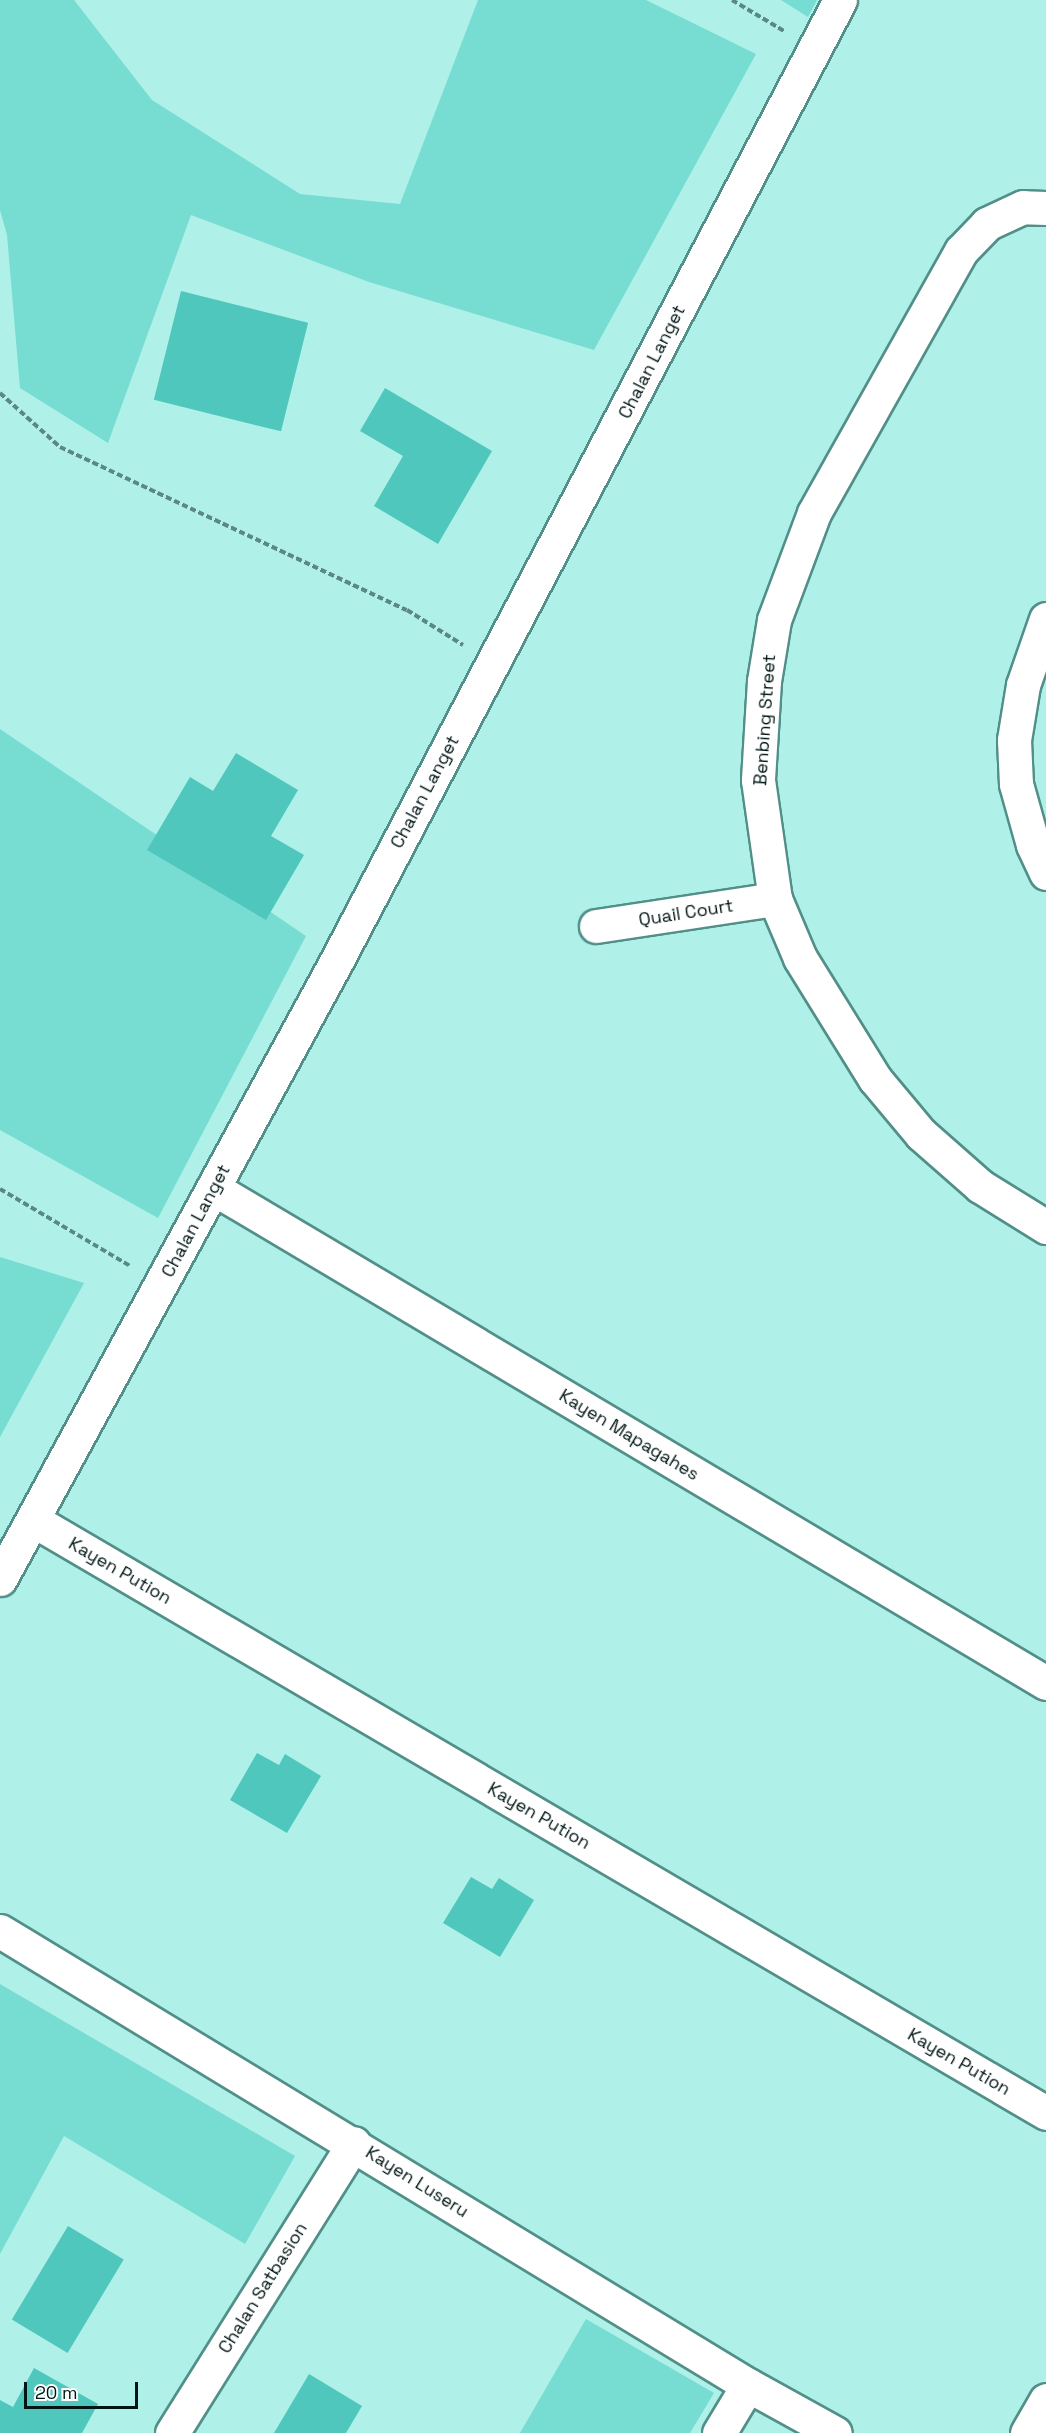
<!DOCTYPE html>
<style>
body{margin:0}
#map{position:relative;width:1046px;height:2433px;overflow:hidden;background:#aff0e8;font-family:"Space Grotesk",sans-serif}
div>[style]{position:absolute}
.green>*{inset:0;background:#77ddd3}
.building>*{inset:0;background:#50c7bc;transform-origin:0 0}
.path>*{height:4px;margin-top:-2px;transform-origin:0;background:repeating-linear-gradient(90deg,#5b8883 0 6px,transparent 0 9px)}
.roads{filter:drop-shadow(2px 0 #518f88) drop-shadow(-2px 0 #518f88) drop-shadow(0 2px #518f88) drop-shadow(0 -2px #518f88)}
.street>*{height:33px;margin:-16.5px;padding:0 16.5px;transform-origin:16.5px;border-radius:16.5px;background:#fff}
span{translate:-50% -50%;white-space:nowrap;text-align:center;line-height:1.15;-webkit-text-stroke:6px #fff;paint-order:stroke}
.street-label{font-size:18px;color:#001614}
.scale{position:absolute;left:24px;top:2382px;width:114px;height:27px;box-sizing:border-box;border:3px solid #001614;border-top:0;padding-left:8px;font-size:18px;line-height:21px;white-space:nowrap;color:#001614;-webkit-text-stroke:4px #fff;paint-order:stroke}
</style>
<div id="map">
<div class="green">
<i style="clip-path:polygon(0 0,74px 0,152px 100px,300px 194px,400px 204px,478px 0,646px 0,756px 54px,594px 350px,369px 282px,191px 215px,108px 443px,20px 388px,7px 235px,0 210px)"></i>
<i style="clip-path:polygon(781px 0,817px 0,808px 17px)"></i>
<i style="clip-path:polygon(0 729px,306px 936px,158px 1218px,0 1130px)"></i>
<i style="clip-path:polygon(0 1257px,84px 1283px,0 1437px)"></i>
<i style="clip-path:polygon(0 1984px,295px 2156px,245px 2244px,64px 2136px,0 2254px)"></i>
<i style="clip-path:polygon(586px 2319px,714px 2393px,690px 2433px,520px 2433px)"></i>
</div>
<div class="building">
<i style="left:181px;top:291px;width:131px;height:112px;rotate:14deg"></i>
<i style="clip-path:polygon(385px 388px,492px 451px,438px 544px,374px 506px,403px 456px,360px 431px)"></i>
<i style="clip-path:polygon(236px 753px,298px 790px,271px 836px,304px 855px,266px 920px,147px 850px,190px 777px,213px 791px)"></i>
<i style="clip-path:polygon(257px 1753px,279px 1765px,285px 1754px,321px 1776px,287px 1833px,230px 1800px)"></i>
<i style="clip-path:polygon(471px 1877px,492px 1889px,499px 1878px,534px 1900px,500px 1957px,443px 1923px)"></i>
<i style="left:68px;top:2226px;width:65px;height:109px;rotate:31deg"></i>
<i style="clip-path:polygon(34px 2368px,98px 2404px,82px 2433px,0 2433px,0 2400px,13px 2407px)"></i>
<i style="clip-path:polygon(309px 2374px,362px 2406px,346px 2433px,274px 2433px)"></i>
</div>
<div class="path">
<i style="left:732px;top:0;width:61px;rotate:30.8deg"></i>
<i style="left:0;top:393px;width:81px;rotate:42deg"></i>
<i style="left:60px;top:447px;width:383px;rotate:25.2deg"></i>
<i style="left:407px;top:610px;width:66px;rotate:32deg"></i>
<i style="left:0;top:1189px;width:151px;rotate:30.6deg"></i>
</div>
<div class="roads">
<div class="street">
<i style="left:1046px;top:208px;width:23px;rotate:-178deg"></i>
<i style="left:1023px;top:207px;width:40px;rotate:155deg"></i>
<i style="left:987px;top:224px;width:37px;rotate:134deg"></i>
<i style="left:961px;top:251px;width:300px;rotate:119.3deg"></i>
<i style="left:814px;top:513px;width:114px;rotate:110.5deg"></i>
<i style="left:774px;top:620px;width:62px;rotate:99.3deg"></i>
<i style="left:764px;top:681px;width:99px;rotate:93.5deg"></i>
<i style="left:758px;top:780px;width:120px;rotate:81.9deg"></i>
<i style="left:775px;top:899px;width:64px;rotate:67deg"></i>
<i style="left:800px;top:958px;width:142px;rotate:58.2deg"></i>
<i style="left:875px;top:1079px;width:72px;rotate:50.1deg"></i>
<i style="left:921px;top:1134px;width:79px;rotate:41.4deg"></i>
<i style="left:980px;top:1186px;width:78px;rotate:31.8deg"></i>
<i style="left:1046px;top:619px;width:70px;rotate:109.2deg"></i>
<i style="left:1023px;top:685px;width:56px;rotate:99.3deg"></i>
<i style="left:1014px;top:740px;width:44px;rotate:87.4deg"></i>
<i style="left:1016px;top:784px;width:63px;rotate:74.4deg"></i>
<i style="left:1033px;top:845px;width:31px;rotate:65deg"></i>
<i style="left:596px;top:926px;width:181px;rotate:-8.6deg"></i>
<i style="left:213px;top:1188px;width:969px;rotate:30.72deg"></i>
<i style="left:33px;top:1520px;width:1174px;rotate:30.34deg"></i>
<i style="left:0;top:1579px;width:703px;rotate:-61.43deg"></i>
<i style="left:336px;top:962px;width:1086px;rotate:-62.35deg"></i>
<i style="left:0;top:1931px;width:875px;rotate:31.26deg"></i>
<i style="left:748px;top:2385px;width:99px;rotate:28.9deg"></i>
<i style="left:172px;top:2433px;width:342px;rotate:-57.9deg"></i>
<i style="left:719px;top:2433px;width:56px;rotate:-58.9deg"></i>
<i style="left:1027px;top:2433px;width:38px;rotate:-60deg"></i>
</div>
</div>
<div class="street-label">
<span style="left:652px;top:362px;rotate:-63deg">Chalan Langet</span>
<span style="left:765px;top:720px;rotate:-86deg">Benbing Street</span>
<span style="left:425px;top:792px;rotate:-62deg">Chalan Langet</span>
<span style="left:686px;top:913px;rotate:-9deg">Quail Court</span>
<span style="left:196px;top:1221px;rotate:-62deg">Chalan Langet</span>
<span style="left:629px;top:1435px;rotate:31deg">Kayen Mapagahes</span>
<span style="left:120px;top:1571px;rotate:30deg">Kayen Pution</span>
<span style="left:539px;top:1816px;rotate:30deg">Kayen Pution</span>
<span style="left:959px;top:2062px;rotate:30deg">Kayen Pution</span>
<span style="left:417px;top:2182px;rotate:32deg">Kayen Luseru</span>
<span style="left:263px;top:2288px;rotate:-58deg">Chalan Satbasion</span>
</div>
<div class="scale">20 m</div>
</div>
